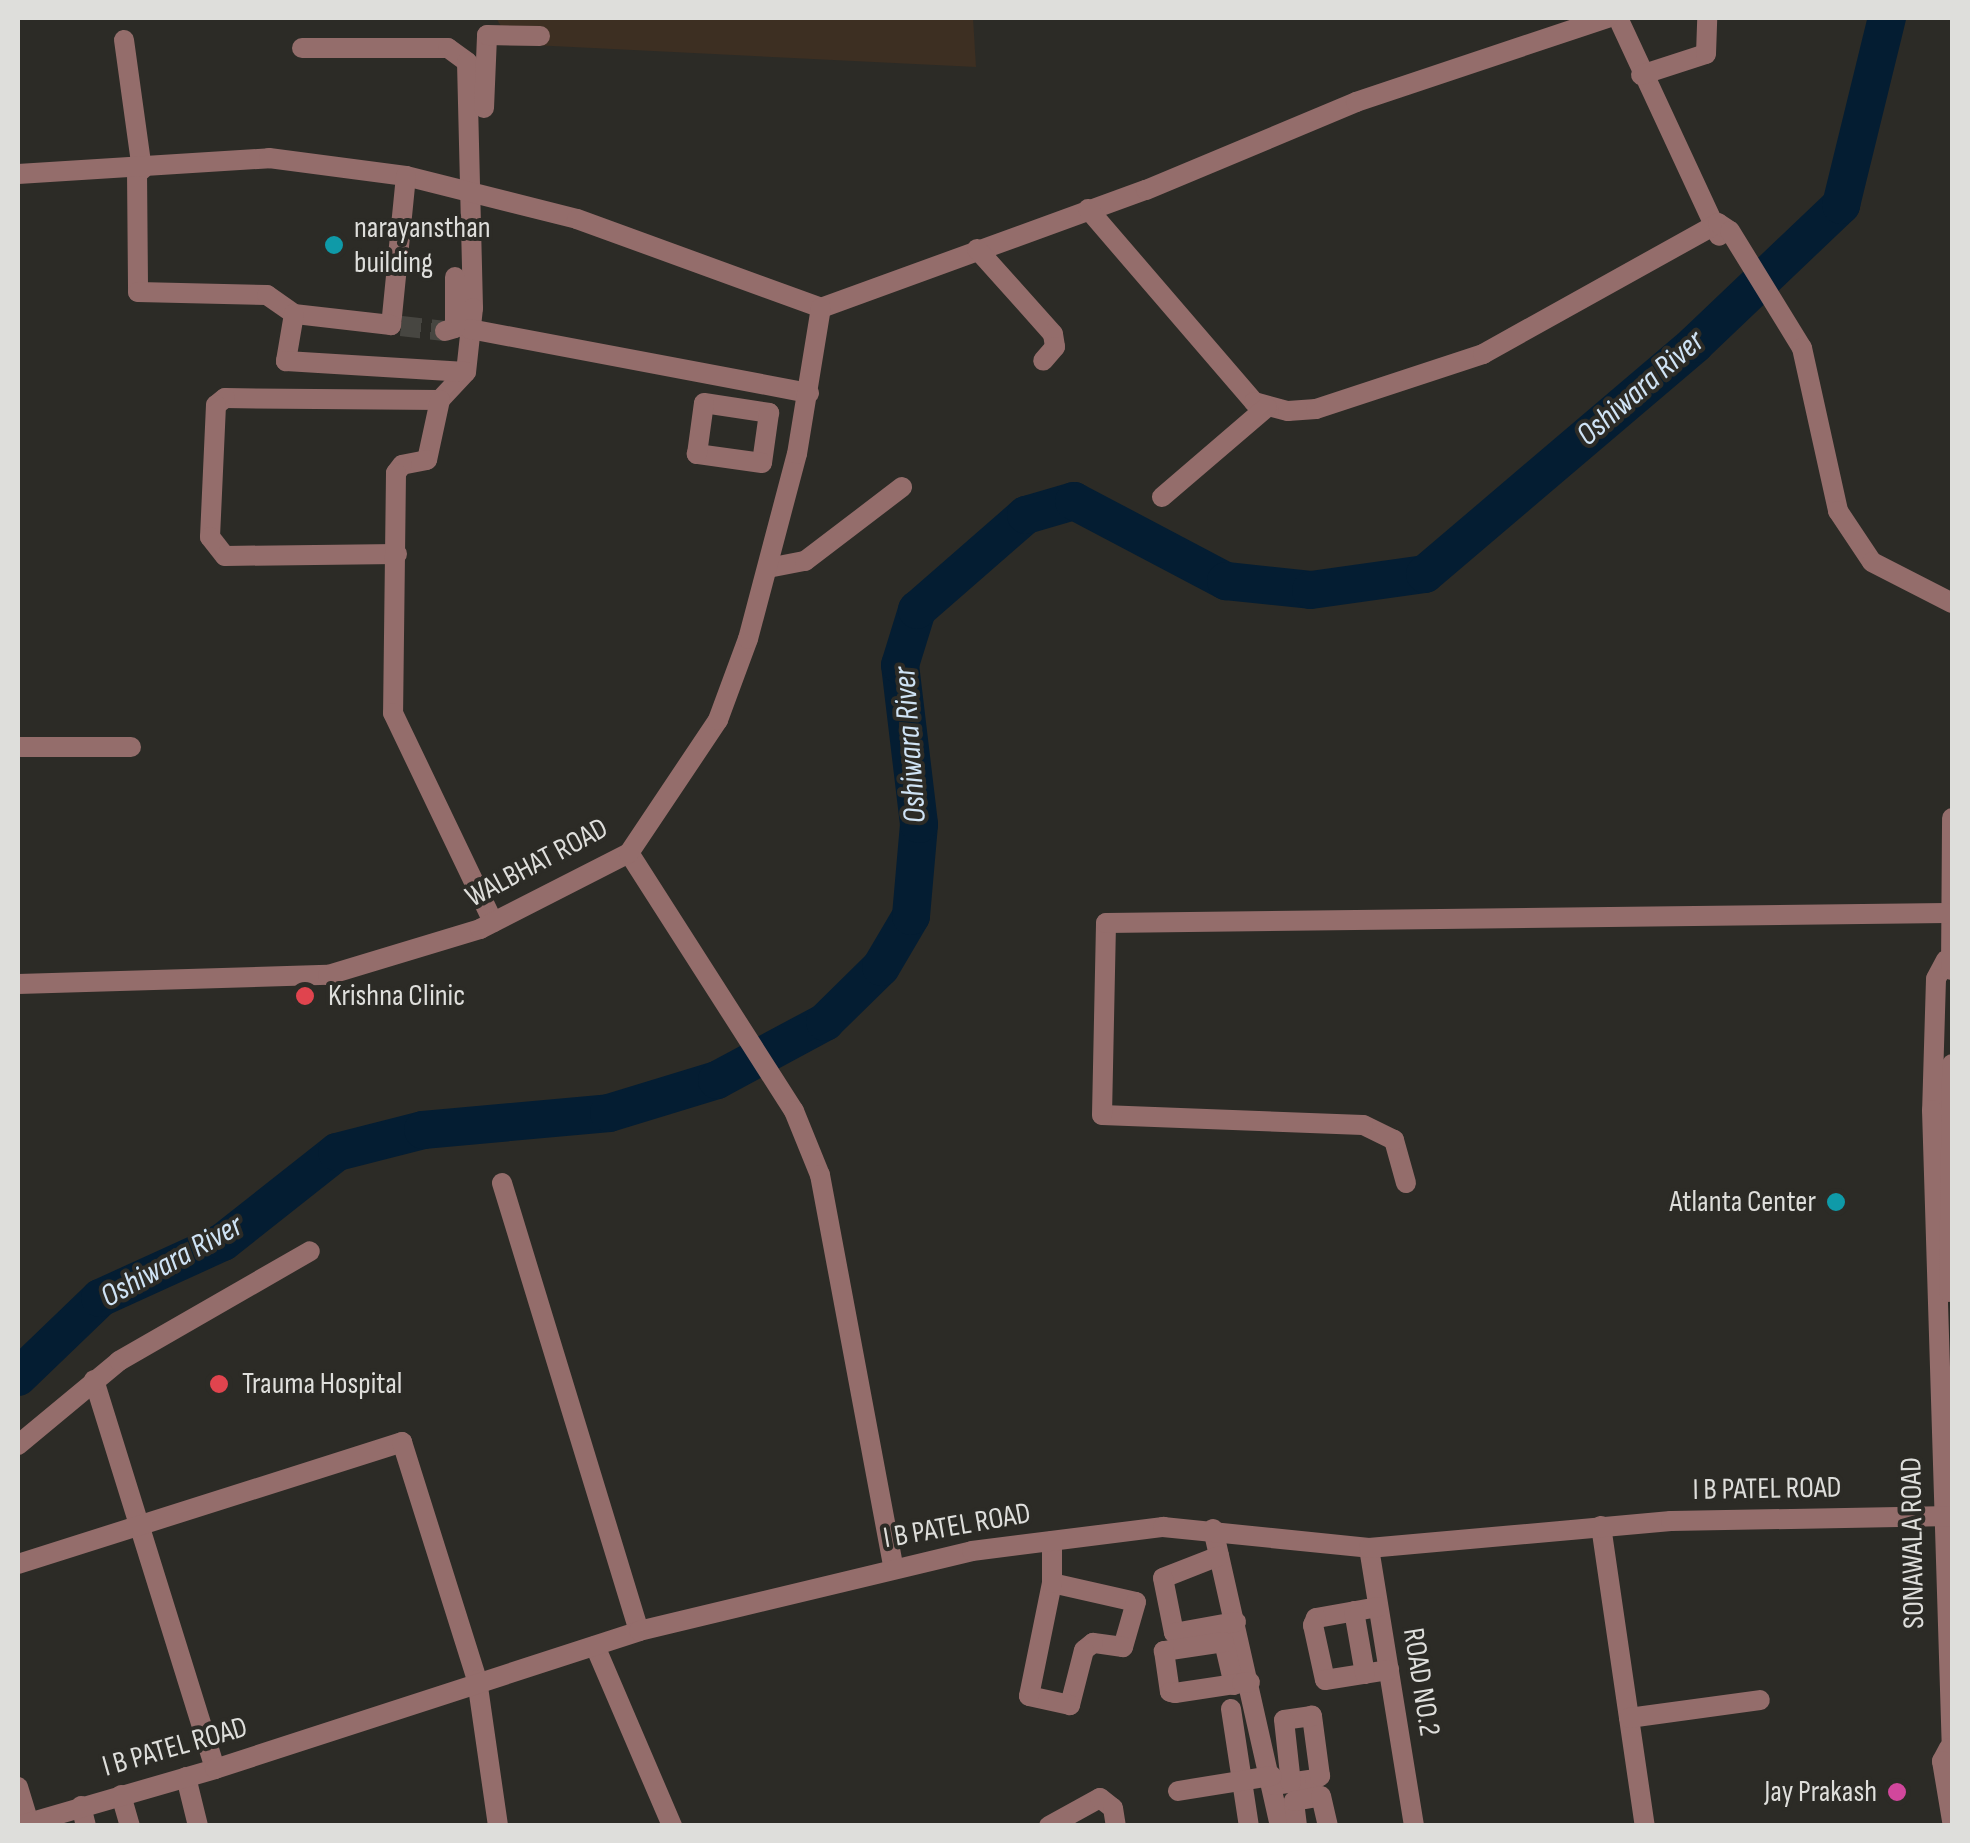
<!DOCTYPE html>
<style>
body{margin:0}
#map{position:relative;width:1970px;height:1843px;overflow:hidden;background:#2c2b26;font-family:"Sofia Sans Condensed",sans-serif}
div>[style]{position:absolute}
.commercial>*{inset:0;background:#3d2f22}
.river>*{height:38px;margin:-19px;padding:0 19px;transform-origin:19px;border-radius:19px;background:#041d32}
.minor-tunnel>*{height:20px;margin-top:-10px;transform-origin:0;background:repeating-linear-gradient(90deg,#474641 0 20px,transparent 0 30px)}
.minor>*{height:20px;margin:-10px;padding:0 10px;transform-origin:10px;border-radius:10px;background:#946d6b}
.dots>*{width:28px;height:28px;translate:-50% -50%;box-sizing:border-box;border:5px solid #2c2b26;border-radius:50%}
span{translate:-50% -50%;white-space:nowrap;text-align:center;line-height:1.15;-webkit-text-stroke:8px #2c2b26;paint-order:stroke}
.poi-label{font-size:30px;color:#dededb}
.left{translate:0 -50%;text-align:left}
.right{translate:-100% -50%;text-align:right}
.street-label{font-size:30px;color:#dededb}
.water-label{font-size:32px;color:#cfe3f5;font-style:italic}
.frame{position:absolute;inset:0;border:20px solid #dededb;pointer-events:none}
</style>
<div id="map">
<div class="commercial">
<i style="clip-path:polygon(496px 18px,973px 18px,976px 67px,512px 44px)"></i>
</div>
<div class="river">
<i style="left:18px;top:1377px;width:114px;rotate:-43.9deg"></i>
<i style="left:100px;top:1298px;width:135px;rotate:-24.5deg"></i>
<i style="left:223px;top:1242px;width:145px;rotate:-38.3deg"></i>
<i style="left:337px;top:1152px;width:89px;rotate:-14.3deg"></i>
<i style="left:423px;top:1130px;width:187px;rotate:-5.2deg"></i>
<i style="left:609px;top:1113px;width:113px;rotate:-17deg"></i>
<i style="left:717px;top:1080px;width:123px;rotate:-28.2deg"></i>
<i style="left:825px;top:1022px;width:78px;rotate:-44.5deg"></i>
<i style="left:881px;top:967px;width:59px;rotate:-59.5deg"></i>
<i style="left:911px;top:916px;width:92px;rotate:-85deg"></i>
<i style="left:919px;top:824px;width:160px;rotate:-96.8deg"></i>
<i style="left:900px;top:665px;width:58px;rotate:-72.8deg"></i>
<i style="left:917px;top:610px;width:145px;rotate:-41.1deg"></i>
<i style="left:1026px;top:515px;width:50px;rotate:-16.3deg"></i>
<i style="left:1074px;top:501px;width:172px;rotate:27.8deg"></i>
<i style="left:1226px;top:581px;width:85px;rotate:6deg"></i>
<i style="left:1311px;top:590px;width:115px;rotate:-8deg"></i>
<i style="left:1425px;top:574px;width:355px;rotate:-40.4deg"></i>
<i style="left:1695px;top:344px;width:202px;rotate:-43.6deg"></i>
<i style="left:1841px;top:205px;width:193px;rotate:-76.2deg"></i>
</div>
<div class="minor-tunnel">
<i style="left:401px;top:326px;width:44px;rotate:6.5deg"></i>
</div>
<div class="minor">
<i style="left:1618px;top:18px;width:240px;rotate:65.1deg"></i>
<i style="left:124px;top:40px;width:131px;rotate:82.1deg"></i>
<i style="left:302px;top:48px;width:146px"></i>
<i style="left:448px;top:48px;width:24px;rotate:36deg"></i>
<i style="left:467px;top:62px;width:246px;rotate:88.6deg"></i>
<i style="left:473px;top:308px;width:64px;rotate:96.2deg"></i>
<i style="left:466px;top:372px;width:38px;rotate:133deg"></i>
<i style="left:440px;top:400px;width:215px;rotate:-179.5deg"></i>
<i style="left:225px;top:398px;width:11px;rotate:142deg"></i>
<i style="left:216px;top:405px;width:132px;rotate:92.6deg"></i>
<i style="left:210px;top:537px;width:24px;rotate:52deg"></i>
<i style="left:225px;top:556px;width:172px;rotate:-0.7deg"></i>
<i style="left:1641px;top:75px;width:68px;rotate:-17.9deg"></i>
<i style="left:1706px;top:54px;width:36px;rotate:-88deg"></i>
<i style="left:484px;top:108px;width:73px;rotate:-87.6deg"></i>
<i style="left:487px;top:35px;width:53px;rotate:1.1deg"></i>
<i style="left:137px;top:171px;width:121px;rotate:89.5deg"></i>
<i style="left:138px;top:292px;width:129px;rotate:1.3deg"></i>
<i style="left:267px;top:295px;width:33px;rotate:35deg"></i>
<i style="left:18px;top:174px;width:252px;rotate:-3.6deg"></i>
<i style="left:269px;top:158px;width:138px;rotate:7.5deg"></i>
<i style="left:406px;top:176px;width:176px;rotate:14.1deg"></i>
<i style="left:577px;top:219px;width:260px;rotate:20deg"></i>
<i style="left:821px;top:308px;width:346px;rotate:-20deg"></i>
<i style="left:1146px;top:190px;width:228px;rotate:-22.7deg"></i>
<i style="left:1356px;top:102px;width:265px;rotate:-18.5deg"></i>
<i style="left:406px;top:176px;width:150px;rotate:95.7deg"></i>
<i style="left:391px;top:325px;width:98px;rotate:-173.5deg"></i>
<i style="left:294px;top:314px;width:48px;rotate:99.7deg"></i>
<i style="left:286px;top:361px;width:180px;rotate:3.5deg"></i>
<i style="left:1088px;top:209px;width:255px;rotate:49.3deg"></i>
<i style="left:1254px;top:402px;width:35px;rotate:15deg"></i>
<i style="left:1288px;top:411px;width:28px;rotate:-4deg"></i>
<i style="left:1316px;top:409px;width:176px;rotate:-18.2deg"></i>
<i style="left:1483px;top:354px;width:269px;rotate:-29.1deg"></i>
<i style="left:1718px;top:223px;width:14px;rotate:34deg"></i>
<i style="left:1730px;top:231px;width:137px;rotate:58.4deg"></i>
<i style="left:1802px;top:348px;width:167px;rotate:77.5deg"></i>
<i style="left:1838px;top:511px;width:61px;rotate:56.3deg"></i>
<i style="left:1872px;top:562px;width:90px;rotate:27.1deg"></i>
<i style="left:977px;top:249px;width:114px;rotate:48.2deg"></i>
<i style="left:1053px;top:334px;width:13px;rotate:81deg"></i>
<i style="left:1055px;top:347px;width:18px;rotate:131deg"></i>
<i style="left:470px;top:329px;width:345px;rotate:10.7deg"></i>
<i style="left:445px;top:331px;width:10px;rotate:-17deg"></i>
<i style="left:455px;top:328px;width:51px;rotate:-90deg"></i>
<i style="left:440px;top:400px;width:61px;rotate:102.2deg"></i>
<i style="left:427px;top:460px;width:25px;rotate:169deg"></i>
<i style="left:402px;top:465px;width:10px;rotate:127deg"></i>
<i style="left:396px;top:473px;width:240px;rotate:90.7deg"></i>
<i style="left:393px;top:713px;width:232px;rotate:64.4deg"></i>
<i style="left:704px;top:403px;width:66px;rotate:8.7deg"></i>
<i style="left:769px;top:413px;width:50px;rotate:98deg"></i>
<i style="left:762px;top:463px;width:66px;rotate:-172.1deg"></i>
<i style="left:697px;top:454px;width:51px;rotate:-82.2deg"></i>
<i style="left:1162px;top:497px;width:138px;rotate:-40.6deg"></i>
<i style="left:768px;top:568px;width:38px;rotate:-11deg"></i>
<i style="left:805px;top:561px;width:122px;rotate:-37.3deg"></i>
<i style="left:18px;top:747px;width:113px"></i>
<i style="left:629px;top:853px;width:306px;rotate:57.4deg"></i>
<i style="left:794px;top:1111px;width:69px;rotate:67.9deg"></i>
<i style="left:820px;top:1175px;width:398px;rotate:79.4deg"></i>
<i style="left:1946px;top:960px;width:21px;rotate:118deg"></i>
<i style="left:1936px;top:979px;width:131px;rotate:91.7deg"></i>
<i style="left:1932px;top:1110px;width:643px;rotate:88.22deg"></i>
<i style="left:1951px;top:970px;width:152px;rotate:-89.6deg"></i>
<i style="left:18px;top:984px;width:310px;rotate:-1.7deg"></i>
<i style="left:328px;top:975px;width:159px;rotate:-16.8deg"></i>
<i style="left:480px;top:929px;width:167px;rotate:-27deg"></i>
<i style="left:629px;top:853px;width:160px;rotate:-56.2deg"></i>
<i style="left:718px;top:720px;width:86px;rotate:-69.7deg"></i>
<i style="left:748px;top:639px;width:191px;rotate:-75.2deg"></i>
<i style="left:797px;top:454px;width:148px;rotate:-80.7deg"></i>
<i style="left:502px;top:1183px;width:468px;rotate:73deg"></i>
<i style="left:1406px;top:1183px;width:45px;rotate:-105.6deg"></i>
<i style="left:1394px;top:1140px;width:34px;rotate:-154deg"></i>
<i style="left:1363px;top:1125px;width:261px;rotate:-177.8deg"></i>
<i style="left:1102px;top:1115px;width:192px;rotate:-88.8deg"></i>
<i style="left:1106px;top:923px;width:841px;rotate:-0.68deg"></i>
<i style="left:1949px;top:1292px;width:228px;rotate:-89.2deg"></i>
<i style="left:94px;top:1380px;width:407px;rotate:72.7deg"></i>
<i style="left:18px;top:1445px;width:131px;rotate:-39.7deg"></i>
<i style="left:119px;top:1361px;width:220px;rotate:-29.9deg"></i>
<i style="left:1601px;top:1526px;width:303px;rotate:81.7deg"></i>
<i style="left:1213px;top:1529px;width:304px;rotate:77.3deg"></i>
<i style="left:1369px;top:1548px;width:282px;rotate:80.8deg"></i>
<i style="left:1219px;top:1556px;width:60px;rotate:158.6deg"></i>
<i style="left:1163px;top:1578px;width:56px;rotate:78.7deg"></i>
<i style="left:1174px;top:1633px;width:63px;rotate:-10.1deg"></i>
<i style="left:18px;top:1564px;width:403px;rotate:-17.6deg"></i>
<i style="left:402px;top:1442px;width:250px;rotate:72.5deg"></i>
<i style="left:477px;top:1680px;width:148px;rotate:81.8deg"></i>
<i style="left:1052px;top:1583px;width:86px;rotate:12.7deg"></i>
<i style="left:1136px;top:1602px;width:47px;rotate:106.1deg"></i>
<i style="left:1123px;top:1647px;width:30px;rotate:-172deg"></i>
<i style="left:1093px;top:1643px;width:11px;rotate:142deg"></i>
<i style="left:1084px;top:1650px;width:57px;rotate:104.3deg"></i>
<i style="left:1070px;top:1705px;width:42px;rotate:-167.6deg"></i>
<i style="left:1029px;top:1696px;width:115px;rotate:-78.5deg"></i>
<i style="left:1052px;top:1583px;width:42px;rotate:-90deg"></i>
<i style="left:1378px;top:1607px;width:63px;rotate:169.9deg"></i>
<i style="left:1316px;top:1618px;width:8px;rotate:113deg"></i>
<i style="left:1313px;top:1625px;width:56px;rotate:77.7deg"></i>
<i style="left:1325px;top:1680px;width:65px;rotate:-8.9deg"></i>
<i style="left:1354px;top:1611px;width:64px;rotate:80.1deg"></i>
<i style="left:595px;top:1646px;width:196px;rotate:66.8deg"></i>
<i style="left:1234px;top:1685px;width:44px;rotate:-103.1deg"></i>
<i style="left:1224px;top:1642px;width:61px;rotate:171.5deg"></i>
<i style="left:1164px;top:1651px;width:41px;rotate:81.7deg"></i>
<i style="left:1170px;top:1692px;width:5px;rotate:11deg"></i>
<i style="left:1175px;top:1693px;width:68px;rotate:-8.5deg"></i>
<i style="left:1242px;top:1683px;width:8px;rotate:-7deg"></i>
<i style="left:1231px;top:1709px;width:118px;rotate:81.3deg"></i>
<i style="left:1629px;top:1718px;width:132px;rotate:-7.8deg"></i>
<i style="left:1949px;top:1748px;width:15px;rotate:118deg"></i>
<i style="left:1942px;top:1761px;width:61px;rotate:80.5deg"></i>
<i style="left:186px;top:1777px;width:50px;rotate:76.2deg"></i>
<i style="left:1274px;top:1785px;width:41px;rotate:-8.3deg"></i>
<i style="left:1315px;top:1779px;width:6px;rotate:-31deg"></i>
<i style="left:1320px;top:1776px;width:61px;rotate:-97.6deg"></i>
<i style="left:1312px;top:1716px;width:28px;rotate:172deg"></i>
<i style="left:1284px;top:1720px;width:63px;rotate:83.7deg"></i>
<i style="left:18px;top:1787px;width:37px;rotate:73deg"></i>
<i style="left:1178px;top:1791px;width:95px;rotate:-9.1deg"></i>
<i style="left:121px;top:1795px;width:32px;rotate:74deg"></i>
<i style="left:81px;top:1806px;width:21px;rotate:76deg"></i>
<i style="left:18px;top:1826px;width:205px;rotate:-16.1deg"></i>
<i style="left:215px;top:1769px;width:446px;rotate:-18deg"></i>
<i style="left:639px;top:1631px;width:342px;rotate:-13.5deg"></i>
<i style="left:972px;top:1551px;width:193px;rotate:-7.2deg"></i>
<i style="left:1163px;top:1527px;width:207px;rotate:5.8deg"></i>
<i style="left:1369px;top:1548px;width:303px;rotate:-5.1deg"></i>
<i style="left:1671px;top:1521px;width:281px;rotate:-1deg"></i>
<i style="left:1049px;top:1826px;width:58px;rotate:-28.8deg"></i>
<i style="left:1100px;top:1798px;width:16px;rotate:38deg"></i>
<i style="left:1113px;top:1808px;width:18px;rotate:81deg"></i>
<i style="left:1297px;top:1826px;width:25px;rotate:-97deg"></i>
<i style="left:1294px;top:1801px;width:27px;rotate:-10deg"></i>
<i style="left:1321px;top:1796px;width:31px;rotate:77deg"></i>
</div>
<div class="dots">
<i style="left:334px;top:245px;background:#0f9aa8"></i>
<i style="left:305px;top:996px;background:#e0444e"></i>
<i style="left:1836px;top:1202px;background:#0f9aa8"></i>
<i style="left:219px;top:1384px;background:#e0444e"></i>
<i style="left:1897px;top:1792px;background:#d1479c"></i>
</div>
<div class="poi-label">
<span class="left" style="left:354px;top:245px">narayansthan<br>building</span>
<span class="left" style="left:328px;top:996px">Krishna Clinic</span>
<span class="right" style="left:1816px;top:1202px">Atlanta Center</span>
<span class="left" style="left:242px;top:1384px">Trauma Hospital</span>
<span class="right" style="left:1877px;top:1792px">Jay Prakash</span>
</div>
<div class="street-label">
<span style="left:537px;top:863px;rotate:-28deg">WALBHAT ROAD</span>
<span style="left:1767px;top:1489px;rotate:-1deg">I B PATEL ROAD</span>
<span style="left:957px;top:1526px;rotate:-10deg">I B PATEL ROAD</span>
<span style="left:1913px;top:1543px;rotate:-91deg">SONAWALA ROAD</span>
<span style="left:1421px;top:1682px;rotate:81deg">ROAD NO.2</span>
<span style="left:175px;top:1747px;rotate:-16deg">I B PATEL ROAD</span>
</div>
<div class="water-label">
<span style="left:1641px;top:389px;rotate:-41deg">Oshiwara River</span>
<span style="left:911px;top:745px;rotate:-94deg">Oshiwara River</span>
<span style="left:172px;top:1262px;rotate:-29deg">Oshiwara River</span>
</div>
<div class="frame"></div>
</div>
